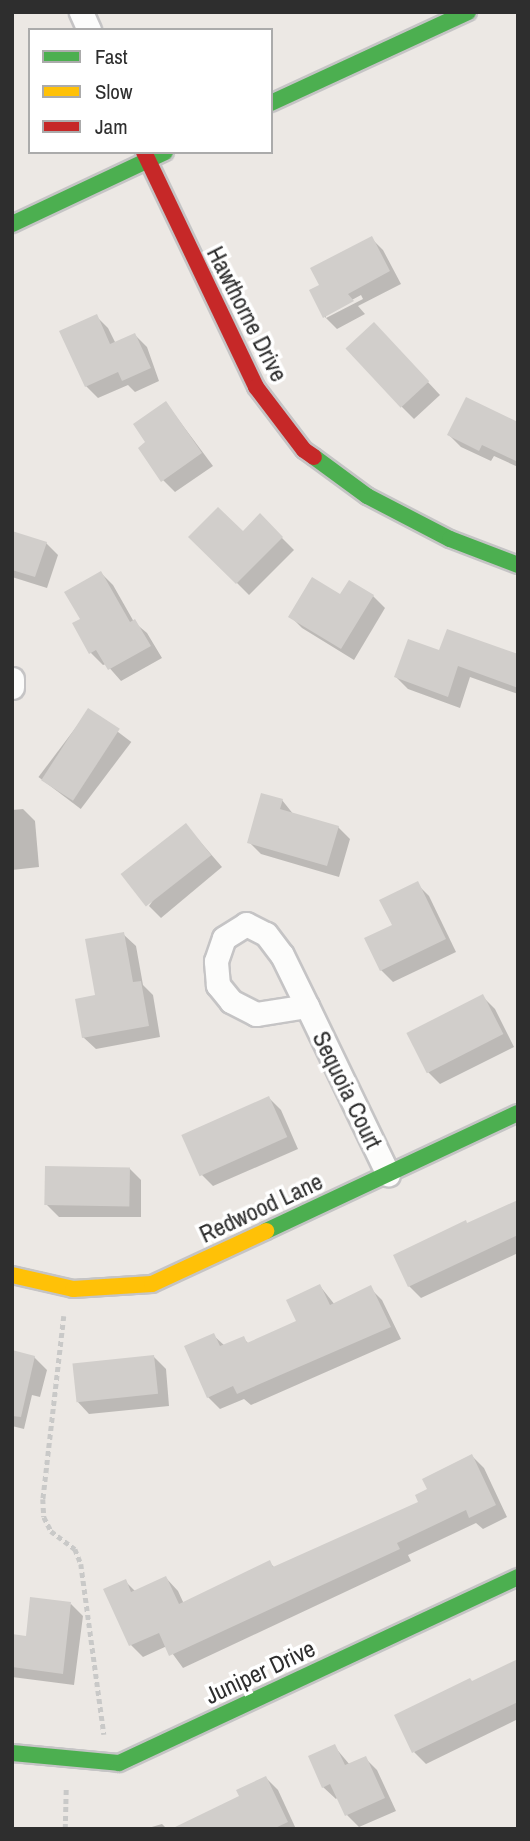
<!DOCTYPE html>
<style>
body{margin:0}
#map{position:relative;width:530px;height:1841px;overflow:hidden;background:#ece8e4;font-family:"Archivo Narrow",sans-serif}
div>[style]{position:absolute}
.shadow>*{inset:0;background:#0003;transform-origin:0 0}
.building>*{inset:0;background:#d1cecb;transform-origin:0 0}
.path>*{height:4.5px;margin-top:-2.25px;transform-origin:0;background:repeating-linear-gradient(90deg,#c9c9c8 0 5px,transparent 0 8.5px)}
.roads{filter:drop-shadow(2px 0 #c5c4c5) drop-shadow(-2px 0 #c5c4c5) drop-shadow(0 2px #c5c4c5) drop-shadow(0 -2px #c5c4c5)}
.street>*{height:23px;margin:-11.5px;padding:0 11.5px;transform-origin:11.5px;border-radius:11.5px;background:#fcfcfb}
.fast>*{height:16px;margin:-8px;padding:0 8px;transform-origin:8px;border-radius:8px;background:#4caf50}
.slow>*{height:16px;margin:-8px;padding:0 8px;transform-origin:8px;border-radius:8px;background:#ffc107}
.jam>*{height:16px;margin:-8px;padding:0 8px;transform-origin:8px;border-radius:8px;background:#c62828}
span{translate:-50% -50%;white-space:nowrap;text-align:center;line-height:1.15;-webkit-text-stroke:7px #fff;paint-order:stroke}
.street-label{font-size:24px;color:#2e2e2e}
.frame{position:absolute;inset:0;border:14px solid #2e2e2e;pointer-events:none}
.legend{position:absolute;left:28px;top:28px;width:245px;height:126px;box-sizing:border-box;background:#fff;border:2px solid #ababab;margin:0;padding:9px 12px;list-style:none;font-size:21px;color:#2e2e2e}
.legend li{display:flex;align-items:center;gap:14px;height:35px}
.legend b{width:35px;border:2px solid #ababab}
</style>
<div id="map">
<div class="shadow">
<i style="clip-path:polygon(evenodd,371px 238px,383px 250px,401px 284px,358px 306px,365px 314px,337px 329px,325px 317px,322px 285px,371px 238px,361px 295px,363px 299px,326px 318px,326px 314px,361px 295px)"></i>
<i style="clip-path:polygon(96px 316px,108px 328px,116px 344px,135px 335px,147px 347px,159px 381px,135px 392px,128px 385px,98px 398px,86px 386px)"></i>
<i style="clip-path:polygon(386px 337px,440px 395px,414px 419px,402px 407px)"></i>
<i style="clip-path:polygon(166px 403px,213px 466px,175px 492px,163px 480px,148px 443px)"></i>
<i style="clip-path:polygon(518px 424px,518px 467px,494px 456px,491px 461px,461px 447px,449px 435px)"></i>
<i style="clip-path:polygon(260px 516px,294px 550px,249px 595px,191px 537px,243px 534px)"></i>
<i style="clip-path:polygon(12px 533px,46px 543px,58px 555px,47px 588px,12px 577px)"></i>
<i style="clip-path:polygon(101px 573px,113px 585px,134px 622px,147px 633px,162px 658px,121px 681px,106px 664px,103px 665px,91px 653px,74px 624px,82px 620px)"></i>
<i style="clip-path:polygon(341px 596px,373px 596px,385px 608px,354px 660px,302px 628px,290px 616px)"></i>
<i style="clip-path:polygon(441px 653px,518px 656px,518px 694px,470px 677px,460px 708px,408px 689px,396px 677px)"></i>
<i style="left:89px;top:710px;width:53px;height:84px;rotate:37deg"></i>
<i style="clip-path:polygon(282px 800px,294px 815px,338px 827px,350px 839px,339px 877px,261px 854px,249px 842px)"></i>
<i style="clip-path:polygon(23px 809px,35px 821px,39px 867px,12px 870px,12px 810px)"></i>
<i style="clip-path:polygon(197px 838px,222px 867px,161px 918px,149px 906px)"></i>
<i style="clip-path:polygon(417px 884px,429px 896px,456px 952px,393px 982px,381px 970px)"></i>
<i style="clip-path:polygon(123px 934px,136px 946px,143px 985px,153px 995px,160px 1037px,96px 1049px,83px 1037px)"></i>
<i style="clip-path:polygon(483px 997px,495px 1009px,514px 1047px,440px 1084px,428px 1072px)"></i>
<i style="clip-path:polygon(269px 1098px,281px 1110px,298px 1149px,213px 1186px,201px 1174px)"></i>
<i style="clip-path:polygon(129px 1168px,141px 1180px,141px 1217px,59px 1217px,47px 1205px)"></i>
<i style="clip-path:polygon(518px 1202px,518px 1253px,421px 1298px,409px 1286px,468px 1225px)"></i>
<i style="clip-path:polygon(320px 1286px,335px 1305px,370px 1288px,382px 1300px,401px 1339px,251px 1405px,244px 1399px,220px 1409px,208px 1397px,213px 1335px,225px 1346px,243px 1338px,249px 1344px,299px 1322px)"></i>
<i style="clip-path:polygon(12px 1352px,34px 1357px,47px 1370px,40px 1397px,32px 1395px,24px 1429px,12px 1426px)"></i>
<i style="clip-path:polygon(154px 1357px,166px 1369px,169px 1406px,89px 1414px,77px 1401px)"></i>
<i style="clip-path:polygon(472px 1456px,484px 1468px,507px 1517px,483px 1529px,476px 1523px,408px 1555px,411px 1561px,183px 1668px,167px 1646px,143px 1657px,131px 1645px,125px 1581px,136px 1592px,166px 1578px,178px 1591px,184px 1604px,270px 1563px,275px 1568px,420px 1503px,429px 1490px)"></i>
<i style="clip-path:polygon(71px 1604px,83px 1616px,74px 1685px,12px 1677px,12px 1636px,28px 1637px)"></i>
<i style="clip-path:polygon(518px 1660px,518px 1719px,426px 1764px,414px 1752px)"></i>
<i style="clip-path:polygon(334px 1746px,350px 1765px,365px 1758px,377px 1770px,396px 1811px,359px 1827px,347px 1815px,338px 1797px,336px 1799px,323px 1787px)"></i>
<i style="clip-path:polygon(266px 1778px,278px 1790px,296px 1829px,206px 1829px)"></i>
<i style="clip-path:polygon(162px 1824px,167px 1829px,145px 1829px)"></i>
</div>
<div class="building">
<i style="clip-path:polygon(372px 236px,390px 271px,348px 294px,354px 301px,323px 318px,309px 290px,319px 285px,310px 268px)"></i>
<i style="clip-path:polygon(97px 314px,110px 344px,135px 333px,151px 368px,122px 381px,118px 372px,85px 387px,59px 331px)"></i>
<i style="left:374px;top:322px;width:81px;height:39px;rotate:47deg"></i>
<i style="clip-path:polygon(466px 397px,518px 422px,518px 462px,482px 445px,479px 451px,447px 435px)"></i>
<i style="clip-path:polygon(166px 401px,202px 453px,161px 482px,138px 448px,145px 442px,133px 424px)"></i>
<i style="clip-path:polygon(218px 507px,243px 531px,260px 513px,283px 537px,236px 584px,188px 537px)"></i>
<i style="clip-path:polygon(12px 531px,47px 542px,35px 577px,12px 570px)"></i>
<i style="clip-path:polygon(101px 571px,130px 622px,135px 619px,151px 646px,108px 670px,96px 650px,89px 654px,72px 623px,80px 619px,64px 592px)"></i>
<i style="clip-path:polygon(312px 577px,340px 594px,349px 580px,374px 595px,341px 649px,288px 617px)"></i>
<i style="clip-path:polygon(447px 629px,518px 654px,518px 688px,458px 666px,448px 697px,394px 677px,408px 639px,439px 650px)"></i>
<i style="left:88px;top:708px;width:38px;height:86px;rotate:33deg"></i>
<i style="clip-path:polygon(261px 793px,283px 799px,280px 809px,339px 826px,327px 866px,247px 843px)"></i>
<i style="left:186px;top:823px;width:41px;height:83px;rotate:52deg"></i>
<i style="clip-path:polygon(418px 881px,446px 939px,380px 971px,364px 938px,392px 925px,379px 900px)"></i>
<i style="clip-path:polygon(124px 932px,133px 982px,141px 981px,149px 1026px,82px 1038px,75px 999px,95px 995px,85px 939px)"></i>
<i style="left:483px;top:994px;width:45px;height:86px;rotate:63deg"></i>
<i style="left:269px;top:1096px;width:45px;height:96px;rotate:66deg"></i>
<i style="left:45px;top:1166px;width:85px;height:39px;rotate:1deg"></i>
<i style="clip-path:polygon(518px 1200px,518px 1235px,408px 1287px,393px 1255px,466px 1220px,467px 1223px)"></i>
<i style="clip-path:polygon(320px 1284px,330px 1305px,371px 1285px,391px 1327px,237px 1394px,233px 1386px,207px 1398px,184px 1346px,214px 1333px,220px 1346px,244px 1336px,247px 1343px,296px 1321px,286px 1300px)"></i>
<i style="clip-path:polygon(12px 1350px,35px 1356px,21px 1417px,12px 1416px)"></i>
<i style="left:154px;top:1355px;width:39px;height:82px;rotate:84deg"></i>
<i style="clip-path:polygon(472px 1454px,496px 1505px,469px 1518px,466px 1510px,397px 1543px,400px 1549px,169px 1656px,159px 1633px,129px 1646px,103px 1589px,126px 1579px,131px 1592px,166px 1576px,179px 1604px,270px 1560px,273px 1567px,418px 1502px,415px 1495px,427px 1489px,422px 1479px)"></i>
<i style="clip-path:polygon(30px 1597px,71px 1602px,63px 1674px,12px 1667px,12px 1634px,26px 1636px)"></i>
<i style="clip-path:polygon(518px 1659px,518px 1702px,412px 1753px,394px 1715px,470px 1678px,472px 1681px)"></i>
<i style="clip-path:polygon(335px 1744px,345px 1765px,366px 1756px,385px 1798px,345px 1816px,330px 1784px,322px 1788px,308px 1756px)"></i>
<i style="clip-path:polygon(266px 1776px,288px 1822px,273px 1829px,171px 1829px,239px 1796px,236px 1790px)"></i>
</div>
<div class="path">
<i style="left:64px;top:1316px;width:184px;rotate:96.5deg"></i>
<i style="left:43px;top:1499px;width:18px;rotate:87deg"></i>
<i style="left:44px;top:1517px;width:16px;rotate:63deg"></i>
<i style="left:51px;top:1531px;width:30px;rotate:37deg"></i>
<i style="left:75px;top:1549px;width:16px;rotate:68deg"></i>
<i style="left:81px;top:1564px;width:172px;rotate:82.3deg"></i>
<i style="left:65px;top:1829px;width:40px;rotate:-88.6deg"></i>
</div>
<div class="roads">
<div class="street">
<i style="left:81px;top:12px;width:20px;rotate:66deg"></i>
<i style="left:12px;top:679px;width:8px;rotate:90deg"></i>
<i style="left:307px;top:1006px;width:52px;rotate:171.1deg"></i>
<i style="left:256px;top:1014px;width:28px;rotate:-153deg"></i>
<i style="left:231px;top:1001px;width:21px;rotate:-129deg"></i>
<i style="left:218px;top:985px;width:24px;rotate:-95deg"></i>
<i style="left:216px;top:961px;width:24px;rotate:-71deg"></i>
<i style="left:224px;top:938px;width:26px;rotate:-32deg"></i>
<i style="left:246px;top:924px;width:22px;rotate:27deg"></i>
<i style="left:266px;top:934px;width:26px;rotate:53deg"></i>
<i style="left:282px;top:955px;width:57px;rotate:63.9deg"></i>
<i style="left:307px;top:1006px;width:187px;rotate:64.3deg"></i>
</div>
<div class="fast">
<i style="left:271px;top:103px;width:217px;rotate:-24.8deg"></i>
<i style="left:12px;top:224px;width:169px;rotate:-25.2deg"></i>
<i style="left:314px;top:457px;width:66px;rotate:36.3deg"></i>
<i style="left:367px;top:496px;width:93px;rotate:27.4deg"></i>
<i style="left:450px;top:539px;width:73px;rotate:20.9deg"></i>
<i style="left:266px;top:1231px;width:278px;rotate:-25.1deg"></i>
<i style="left:12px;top:1753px;width:107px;rotate:5.3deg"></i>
<i style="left:119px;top:1763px;width:440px;rotate:-25deg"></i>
</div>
<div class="slow">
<i style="left:12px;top:1275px;width:63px;rotate:12.9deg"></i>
<i style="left:73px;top:1289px;width:79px;rotate:-3.6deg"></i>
<i style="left:152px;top:1284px;width:126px;rotate:-24.9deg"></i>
</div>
<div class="jam">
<i style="left:144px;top:152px;width:260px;rotate:64.5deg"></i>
<i style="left:256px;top:387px;width:79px;rotate:52.7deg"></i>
<i style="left:304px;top:450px;width:12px;rotate:35deg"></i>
</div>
</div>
<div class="street-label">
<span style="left:247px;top:314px;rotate:63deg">Hawthorne Drive</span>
<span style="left:347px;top:1090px;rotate:64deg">Sequoia Court</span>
<span style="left:261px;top:1208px;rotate:-25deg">Redwood Lane</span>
<span style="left:260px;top:1672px;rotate:-25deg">Juniper Drive</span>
</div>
<div class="frame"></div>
<ul class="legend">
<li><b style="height:9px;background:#4caf50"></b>Fast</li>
<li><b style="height:9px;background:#ffc107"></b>Slow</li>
<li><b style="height:9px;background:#c62828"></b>Jam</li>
</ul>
</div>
